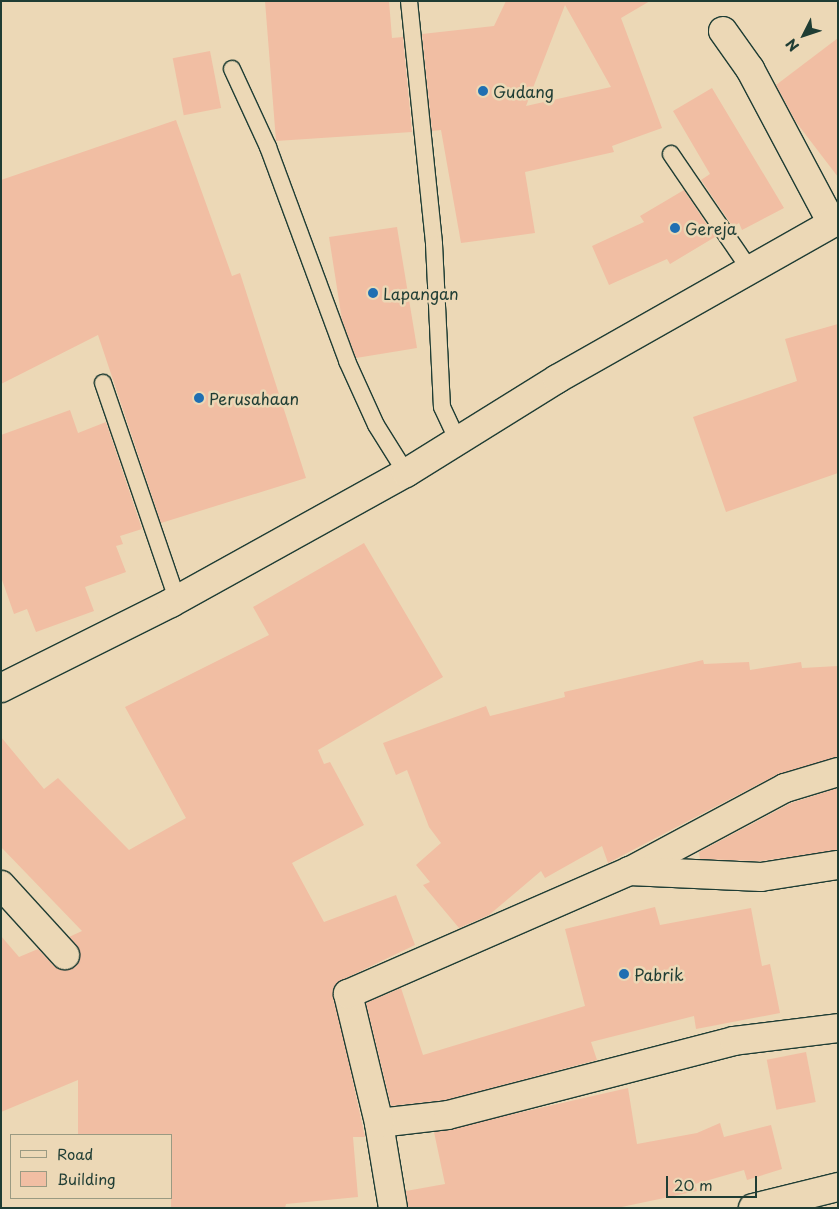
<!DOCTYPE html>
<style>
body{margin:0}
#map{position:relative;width:839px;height:1209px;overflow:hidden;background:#ecd8b6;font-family:"Playpen Sans",sans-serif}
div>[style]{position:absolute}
.building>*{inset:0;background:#f1bea3;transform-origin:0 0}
.roads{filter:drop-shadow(1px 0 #1f3d34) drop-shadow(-1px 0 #1f3d34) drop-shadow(0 1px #1f3d34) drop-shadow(0 -1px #1f3d34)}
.lane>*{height:16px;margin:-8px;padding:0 8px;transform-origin:8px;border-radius:8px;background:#ecd8b6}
.street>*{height:28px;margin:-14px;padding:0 14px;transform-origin:14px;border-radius:14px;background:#ecd8b6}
.dots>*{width:14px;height:14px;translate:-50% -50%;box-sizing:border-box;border:2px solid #ecd8b6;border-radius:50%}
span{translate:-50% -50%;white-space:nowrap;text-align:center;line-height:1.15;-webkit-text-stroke:5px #ecd8b6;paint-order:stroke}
.poi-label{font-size:16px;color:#1f3d34}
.left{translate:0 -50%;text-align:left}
.frame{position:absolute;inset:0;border:2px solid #1f3d34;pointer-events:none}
.legend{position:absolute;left:10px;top:1134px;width:162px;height:65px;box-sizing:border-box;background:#ecd8b6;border:1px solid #9a9a82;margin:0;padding:6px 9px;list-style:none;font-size:15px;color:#1f3d34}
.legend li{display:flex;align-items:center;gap:10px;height:25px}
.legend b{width:25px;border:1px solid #9a9a82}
.north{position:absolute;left:779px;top:10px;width:50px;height:50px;-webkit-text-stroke:4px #ecd8b6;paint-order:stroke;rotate:229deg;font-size:14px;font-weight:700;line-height:20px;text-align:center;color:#1f3d34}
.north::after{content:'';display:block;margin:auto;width:18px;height:22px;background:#1f3d34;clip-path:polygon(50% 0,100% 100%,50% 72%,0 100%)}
.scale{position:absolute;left:666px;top:1176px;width:91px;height:22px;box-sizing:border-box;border:2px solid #1f3d34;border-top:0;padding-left:6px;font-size:15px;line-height:18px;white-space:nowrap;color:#1f3d34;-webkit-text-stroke:4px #ecd8b6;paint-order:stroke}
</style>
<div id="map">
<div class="building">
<i style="clip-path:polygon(265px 1px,389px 1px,392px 38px,403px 37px,412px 132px,276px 141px)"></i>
<i style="clip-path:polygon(evenodd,506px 1px,650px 1px,621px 18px,662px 128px,612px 146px,614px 152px,525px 172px,535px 233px,461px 243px,441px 130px,432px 131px,422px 34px,494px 26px,506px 1px,565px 5px,611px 87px,526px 106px,565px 5px)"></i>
<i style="clip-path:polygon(838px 38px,838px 177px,796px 122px,776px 85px)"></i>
<i style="left:210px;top:51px;width:58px;height:38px;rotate:79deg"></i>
<i style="clip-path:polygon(712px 88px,784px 208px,742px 230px,739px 223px,733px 227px,701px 180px,710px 174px,673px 111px)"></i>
<i style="clip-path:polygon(176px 120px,232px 276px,240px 273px,306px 478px,161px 523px,98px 335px,1px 384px,1px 180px)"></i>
<i style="clip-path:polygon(684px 190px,715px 237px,670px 264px,667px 259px,609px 285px,592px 246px,644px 222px,640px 216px)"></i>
<i style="clip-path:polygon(397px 227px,417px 348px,356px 358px,342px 320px,329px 237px)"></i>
<i style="clip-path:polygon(838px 324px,838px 473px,726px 512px,693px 417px,797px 381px,785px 339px)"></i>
<i style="clip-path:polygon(70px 410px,78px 433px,106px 422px,142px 529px,120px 536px,123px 544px,116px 546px,126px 572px,85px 587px,94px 611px,36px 632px,27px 609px,14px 614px,1px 577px,1px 435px)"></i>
<i style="clip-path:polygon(364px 543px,443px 677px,318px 750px,324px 764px,330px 762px,364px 825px,292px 863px,324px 922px,396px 895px,415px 945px,342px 980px,333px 990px,365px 1137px,353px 1137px,358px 1197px,286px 1204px,285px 1208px,171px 1208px,171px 1135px,78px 1134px,78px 1080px,1px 1112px,1px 936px,19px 957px,38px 949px,54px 966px,68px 970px,76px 966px,80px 952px,69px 937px,82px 931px,1px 847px,1px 737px,44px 789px,58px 778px,129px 850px,186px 818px,125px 707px,269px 635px,253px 607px)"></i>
<i style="clip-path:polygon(703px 660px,704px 664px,749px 662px,750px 670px,801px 662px,802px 668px,838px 666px,838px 757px,778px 774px,608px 863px,602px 846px,545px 878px,541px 871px,489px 915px,459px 928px,423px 885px,430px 882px,416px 865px,441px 843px,429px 827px,407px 770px,396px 775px,383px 743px,486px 706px,490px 716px,565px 697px,564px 692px)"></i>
<i style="clip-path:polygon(838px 788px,838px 850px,760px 861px,700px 859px,699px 852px,791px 803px)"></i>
<i style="clip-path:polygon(655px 907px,660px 925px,751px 908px,762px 966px,770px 964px,780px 1013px,696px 1029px,694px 1016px,591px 1042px,597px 1060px,445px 1100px,391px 1106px,366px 1003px,401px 988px,423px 1055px,585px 1006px,565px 929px)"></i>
<i style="left:806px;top:1052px;width:51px;height:40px;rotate:79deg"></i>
<i style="clip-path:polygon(628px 1088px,637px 1144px,697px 1133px,720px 1123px,724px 1137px,771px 1125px,782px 1169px,747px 1180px,744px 1170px,695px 1184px,697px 1191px,617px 1208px,408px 1208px,406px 1191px,445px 1184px,434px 1132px)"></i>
</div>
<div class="roads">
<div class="lane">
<i style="left:409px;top:1px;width:244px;rotate:84.1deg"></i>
<i style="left:434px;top:244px;width:163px;rotate:87.2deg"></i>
<i style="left:442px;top:407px;width:38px;rotate:65deg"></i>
<i style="left:232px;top:69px;width:86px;rotate:65.2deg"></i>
<i style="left:268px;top:147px;width:228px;rotate:69.7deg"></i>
<i style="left:347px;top:361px;width:70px;rotate:65.6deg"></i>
<i style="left:376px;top:425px;width:57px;rotate:58deg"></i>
<i style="left:671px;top:154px;width:140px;rotate:55.7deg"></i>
<i style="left:103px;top:383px;width:228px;rotate:71.1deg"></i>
</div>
<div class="street">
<i style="left:723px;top:31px;width:47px;rotate:54.6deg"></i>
<i style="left:750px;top:69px;width:174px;rotate:62deg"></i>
<i style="left:1px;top:688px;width:190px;rotate:-26.6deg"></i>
<i style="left:171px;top:603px;width:269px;rotate:-29deg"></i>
<i style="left:406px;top:473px;width:178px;rotate:-31.9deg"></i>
<i style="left:557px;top:379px;width:323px;rotate:-29.5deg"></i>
<i style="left:630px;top:871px;width:176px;rotate:-28.2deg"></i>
<i style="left:785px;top:788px;width:55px;rotate:-16.8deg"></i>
<i style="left:1px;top:885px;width:95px;rotate:47.6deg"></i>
<i style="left:379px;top:1123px;width:69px;rotate:-6.6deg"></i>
<i style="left:448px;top:1115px;width:295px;rotate:-14.5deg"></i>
<i style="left:734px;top:1041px;width:105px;rotate:-7.1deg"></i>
<i style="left:393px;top:1208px;width:86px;rotate:-99.4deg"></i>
<i style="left:379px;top:1123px;width:133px;rotate:-103.5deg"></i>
<i style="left:348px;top:994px;width:307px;rotate:-23.6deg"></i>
<i style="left:629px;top:871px;width:132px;rotate:2.6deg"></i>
<i style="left:761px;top:877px;width:78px;rotate:-8.9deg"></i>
<i style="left:753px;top:1208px;width:88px;rotate:-13.9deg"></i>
</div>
</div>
<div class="dots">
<i style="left:483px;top:91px;background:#1f6fb2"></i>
<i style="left:675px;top:228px;background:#1f6fb2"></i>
<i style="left:373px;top:293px;background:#1f6fb2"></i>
<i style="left:199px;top:398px;background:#1f6fb2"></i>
<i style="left:624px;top:974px;background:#1f6fb2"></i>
</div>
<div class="poi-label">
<span class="left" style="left:493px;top:91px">Gudang</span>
<span class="left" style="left:685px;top:228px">Gereja</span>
<span class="left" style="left:383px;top:293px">Lapangan</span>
<span class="left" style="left:209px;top:398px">Perusahaan</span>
<span class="left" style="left:634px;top:974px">Pabrik</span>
</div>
<div class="frame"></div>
<ul class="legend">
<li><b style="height:6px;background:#ecd8b6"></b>Road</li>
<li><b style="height:14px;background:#f1bea3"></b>Building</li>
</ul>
<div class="north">N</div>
<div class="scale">20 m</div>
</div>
